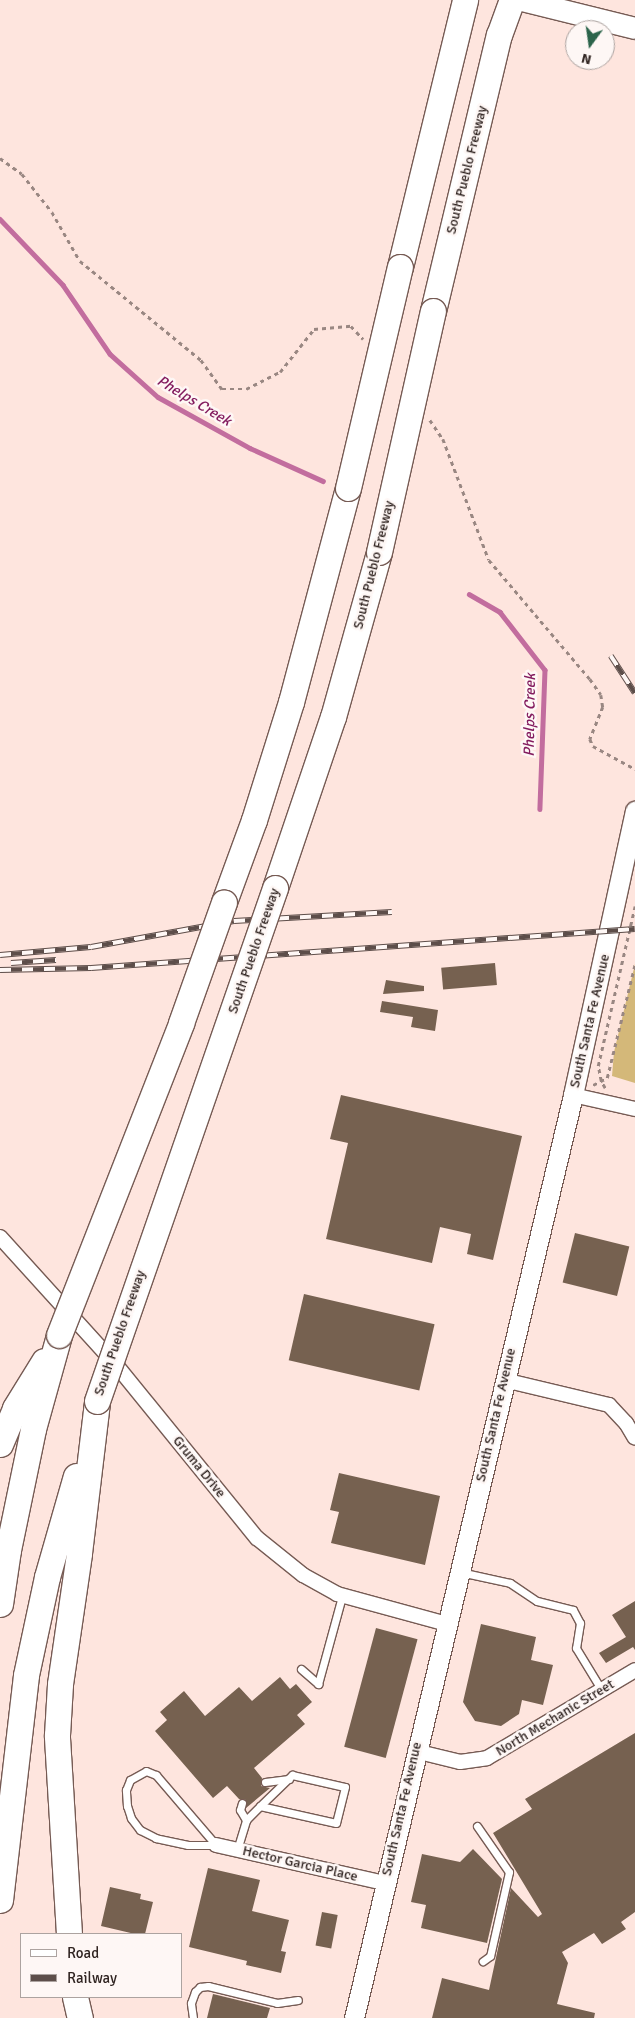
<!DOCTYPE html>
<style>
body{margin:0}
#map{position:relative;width:635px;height:2018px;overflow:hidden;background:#fee5de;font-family:Signika,sans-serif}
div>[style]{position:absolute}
.green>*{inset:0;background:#d4b879}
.stream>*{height:4.5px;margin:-2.25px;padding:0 2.25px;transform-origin:2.25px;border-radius:2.25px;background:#c26d9e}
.building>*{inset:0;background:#766150;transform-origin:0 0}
.path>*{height:2.5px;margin-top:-1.25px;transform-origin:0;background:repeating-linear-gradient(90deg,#998782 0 4px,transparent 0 8px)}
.roads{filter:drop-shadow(1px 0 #765b54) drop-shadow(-1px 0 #765b54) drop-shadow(0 1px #765b54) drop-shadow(0 -1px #765b54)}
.service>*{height:7px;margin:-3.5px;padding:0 3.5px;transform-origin:3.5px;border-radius:3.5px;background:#fff}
.minor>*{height:14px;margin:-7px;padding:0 7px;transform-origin:7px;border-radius:7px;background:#fff}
.secondary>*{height:19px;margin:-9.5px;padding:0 9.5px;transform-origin:9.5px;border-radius:9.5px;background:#fff}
.primary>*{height:21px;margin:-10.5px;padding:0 10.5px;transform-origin:10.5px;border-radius:10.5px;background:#fff}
.motorway>*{height:25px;margin:-12.5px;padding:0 12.5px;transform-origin:12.5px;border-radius:12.5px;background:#fff}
.rail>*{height:5.5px;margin-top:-2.75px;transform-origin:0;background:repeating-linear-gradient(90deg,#fef7f5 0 11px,#5d4e4a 0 22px);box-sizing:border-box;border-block:1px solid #5d4e4a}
.bridges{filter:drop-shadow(1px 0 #765b54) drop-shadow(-1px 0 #765b54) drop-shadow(0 1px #765b54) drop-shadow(0 -1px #765b54)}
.motorway-bridge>*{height:25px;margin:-12.5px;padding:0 12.5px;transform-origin:12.5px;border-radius:12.5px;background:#fff}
span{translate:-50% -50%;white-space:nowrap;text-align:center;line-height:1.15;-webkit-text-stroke:5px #fef7f5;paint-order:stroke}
.street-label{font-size:14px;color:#302421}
.water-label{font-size:15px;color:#831c5f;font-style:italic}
.legend{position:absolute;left:20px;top:1933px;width:162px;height:65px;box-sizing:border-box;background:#fef7f5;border:1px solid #aca3a0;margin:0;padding:6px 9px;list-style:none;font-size:15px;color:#302421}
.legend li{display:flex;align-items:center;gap:10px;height:25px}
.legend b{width:25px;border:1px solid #aca3a0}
.north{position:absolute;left:565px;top:20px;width:50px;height:50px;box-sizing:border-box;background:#fef7f5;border:1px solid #aca3a0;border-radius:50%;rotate:194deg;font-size:14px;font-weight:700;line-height:20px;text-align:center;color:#302421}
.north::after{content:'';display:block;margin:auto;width:18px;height:22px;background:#2c644b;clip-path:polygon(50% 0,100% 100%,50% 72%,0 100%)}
</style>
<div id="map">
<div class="green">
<i style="clip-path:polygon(635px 964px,635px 1083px,612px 1076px,614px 1052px)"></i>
</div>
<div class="stream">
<i style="left:0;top:219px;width:91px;rotate:46.3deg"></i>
<i style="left:63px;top:285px;width:83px;rotate:55.7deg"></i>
<i style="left:110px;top:354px;width:64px;rotate:41.9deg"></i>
<i style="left:158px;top:397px;width:105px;rotate:29deg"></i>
<i style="left:250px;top:448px;width:80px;rotate:24.3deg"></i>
<i style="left:469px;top:594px;width:36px;rotate:30deg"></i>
<i style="left:500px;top:612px;width:73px;rotate:52.2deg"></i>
<i style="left:545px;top:670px;width:139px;rotate:92.1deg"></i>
</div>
<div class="building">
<i style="left:495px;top:963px;width:22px;height:54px;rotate:85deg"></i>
<i style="clip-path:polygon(386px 980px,424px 986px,424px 991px,383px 994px)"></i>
<i style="clip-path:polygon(382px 1001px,438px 1010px,435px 1031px,411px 1027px,413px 1017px,380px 1012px)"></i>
<i style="clip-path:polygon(341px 1095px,522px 1136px,493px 1260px,467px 1254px,471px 1234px,440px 1227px,432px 1263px,326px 1239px,348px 1143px,330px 1139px)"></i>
<i style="left:575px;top:1233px;width:56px;height:51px;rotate:14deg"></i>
<i style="left:304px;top:1294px;width:134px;height:68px;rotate:13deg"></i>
<i style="clip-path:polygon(339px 1473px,440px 1496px,425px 1565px,331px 1543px,339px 1512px,330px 1510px)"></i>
<i style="clip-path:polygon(635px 1601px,635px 1650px,633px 1647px,606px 1663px,599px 1653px,626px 1637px,612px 1615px)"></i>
<i style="clip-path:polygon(481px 1624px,536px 1637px,531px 1660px,553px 1665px,543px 1705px,522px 1700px,519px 1714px,501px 1726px,475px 1721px,463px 1702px)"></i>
<i style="left:376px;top:1628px;width:43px;height:123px;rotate:15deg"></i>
<i style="clip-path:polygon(280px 1677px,290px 1689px,296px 1684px,312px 1702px,297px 1715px,305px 1724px,254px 1768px,262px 1778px,261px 1786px,270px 1788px,246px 1808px,246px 1800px,239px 1799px,227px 1786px,213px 1798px,155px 1731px,167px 1720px,160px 1712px,184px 1691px,205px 1716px,239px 1687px,252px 1701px)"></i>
<i style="clip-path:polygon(635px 1733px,635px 1912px,621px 1922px,626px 1929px,602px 1944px,594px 1933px,562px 1952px,568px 1963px,557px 2004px,595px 2013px,594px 2018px,432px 2018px,442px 1978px,489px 1990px,511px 1888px,538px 1917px,542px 1914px,493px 1833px,532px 1809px,525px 1799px)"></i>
<i style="clip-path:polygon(473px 1849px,502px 1879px,487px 1943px,421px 1928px,426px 1905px,411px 1902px,422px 1854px,460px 1862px)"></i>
<i style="clip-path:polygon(208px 1868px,260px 1880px,252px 1911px,289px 1920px,281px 1951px,286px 1952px,281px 1973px,246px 1965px,247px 1961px,189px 1947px)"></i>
<i style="clip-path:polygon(110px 1887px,141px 1894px,140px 1899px,153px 1902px,145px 1934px,135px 1934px,101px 1926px)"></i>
<i style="left:322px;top:1912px;width:16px;height:34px;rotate:11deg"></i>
<i style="clip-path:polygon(213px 1994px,270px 2008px,267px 2018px,207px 2018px)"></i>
</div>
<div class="path">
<i style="left:0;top:158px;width:27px;rotate:36deg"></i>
<i style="left:22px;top:174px;width:48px;rotate:51.7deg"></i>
<i style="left:52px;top:212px;width:56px;rotate:60.3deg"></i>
<i style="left:80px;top:261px;width:156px;rotate:39.3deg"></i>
<i style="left:201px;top:360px;width:36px;rotate:54deg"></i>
<i style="left:222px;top:389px;width:24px"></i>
<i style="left:246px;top:389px;width:38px;rotate:-27deg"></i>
<i style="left:280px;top:372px;width:55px;rotate:-51.7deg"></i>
<i style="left:314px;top:329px;width:37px;rotate:-5deg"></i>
<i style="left:351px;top:326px;width:18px;rotate:47deg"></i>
<i style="left:430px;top:420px;width:23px;rotate:56deg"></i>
<i style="left:443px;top:439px;width:129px;rotate:69.2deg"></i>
<i style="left:489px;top:560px;width:156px;rotate:49.7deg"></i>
<i style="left:590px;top:679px;width:19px;rotate:55deg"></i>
<i style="left:601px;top:695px;width:12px;rotate:81deg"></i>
<i style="left:603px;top:707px;width:35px;rotate:112deg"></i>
<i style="left:590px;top:739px;width:8px;rotate:67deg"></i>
<i style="left:593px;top:746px;width:48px;rotate:28.7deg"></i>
<i style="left:593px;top:1085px;width:16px;rotate:-27deg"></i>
<i style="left:607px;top:1078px;width:117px;rotate:-76.2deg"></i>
<i style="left:605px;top:1088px;width:8px;rotate:-120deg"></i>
<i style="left:601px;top:1081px;width:15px;rotate:-101deg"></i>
<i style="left:598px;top:1066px;width:164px;rotate:-77deg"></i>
</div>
<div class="roads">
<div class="service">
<i style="left:460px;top:1572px;width:51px;rotate:12.4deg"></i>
<i style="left:510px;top:1583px;width:32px;rotate:34deg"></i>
<i style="left:537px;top:1601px;width:37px;rotate:14deg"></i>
<i style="left:573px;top:1610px;width:15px;rotate:62deg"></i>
<i style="left:580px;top:1623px;width:25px;rotate:99deg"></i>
<i style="left:576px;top:1648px;width:48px;rotate:58.6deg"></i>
<i style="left:301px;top:1669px;width:23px;rotate:41deg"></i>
<i style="left:318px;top:1684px;width:91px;rotate:-74.7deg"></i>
<i style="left:146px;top:1771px;width:11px;rotate:22deg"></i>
<i style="left:156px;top:1775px;width:92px;rotate:49.4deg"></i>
<i style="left:216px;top:1845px;width:28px;rotate:180deg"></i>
<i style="left:188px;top:1845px;width:33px;rotate:-168deg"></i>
<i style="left:156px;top:1838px;width:18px;rotate:-153deg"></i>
<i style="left:140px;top:1830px;width:15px;rotate:-127deg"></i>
<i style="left:131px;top:1818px;width:13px;rotate:-108deg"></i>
<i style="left:127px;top:1806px;width:16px;rotate:-94deg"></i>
<i style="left:126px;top:1790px;width:11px;rotate:-68deg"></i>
<i style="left:130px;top:1780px;width:18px;rotate:-29deg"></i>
<i style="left:265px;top:1782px;width:24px;rotate:-7deg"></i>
<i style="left:242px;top:1803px;width:7px;rotate:106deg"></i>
<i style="left:240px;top:1810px;width:12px;rotate:59deg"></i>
<i style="left:477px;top:1826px;width:56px;rotate:55.2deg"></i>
<i style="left:509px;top:1872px;width:86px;rotate:102.7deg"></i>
<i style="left:490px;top:1956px;width:9px;rotate:144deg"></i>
<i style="left:237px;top:1850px;width:31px;rotate:-73deg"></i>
<i style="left:246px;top:1820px;width:20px;rotate:-45deg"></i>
<i style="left:260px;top:1806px;width:45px;rotate:-44.1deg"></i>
<i style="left:292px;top:1775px;width:54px;rotate:12.8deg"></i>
<i style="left:345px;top:1787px;width:37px;rotate:104deg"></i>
<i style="left:336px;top:1823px;width:78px;rotate:-167.4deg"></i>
<i style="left:193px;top:2018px;width:15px;rotate:-98deg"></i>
<i style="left:191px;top:2003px;width:12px;rotate:-70deg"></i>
<i style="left:195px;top:1992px;width:7px;rotate:-45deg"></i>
<i style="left:200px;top:1987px;width:8px;rotate:-7deg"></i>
<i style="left:208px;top:1986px;width:71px;rotate:13.8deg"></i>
<i style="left:277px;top:2003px;width:21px;rotate:-8deg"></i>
</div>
<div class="minor">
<i style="left:573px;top:1095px;width:64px;rotate:12.7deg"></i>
<i style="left:0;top:1237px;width:174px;rotate:47.8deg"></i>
<i style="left:117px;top:1366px;width:222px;rotate:50.9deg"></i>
<i style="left:257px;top:1538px;width:59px;rotate:38.8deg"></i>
<i style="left:303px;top:1575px;width:39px;rotate:29deg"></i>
<i style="left:337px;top:1594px;width:114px;rotate:15.3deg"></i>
<i style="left:504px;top:1380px;width:108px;rotate:13.4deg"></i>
<i style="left:609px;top:1405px;width:25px;rotate:47deg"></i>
<i style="left:626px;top:1423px;width:17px;rotate:59deg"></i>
<i style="left:415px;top:1751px;width:46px;rotate:13.7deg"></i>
<i style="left:460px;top:1762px;width:27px;rotate:-8deg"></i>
<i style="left:487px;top:1758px;width:172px;rotate:-30.7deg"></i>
<i style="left:216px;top:1845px;width:172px;rotate:12.7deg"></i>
</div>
<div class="secondary">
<i style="left:354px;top:2018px;width:949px;rotate:-76.65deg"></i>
<i style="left:573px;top:1095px;width:291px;rotate:-77.7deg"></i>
</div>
<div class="primary">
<i style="left:522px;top:0;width:116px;rotate:13.9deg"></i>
</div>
<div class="motorway">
<i style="left:400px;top:267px;width:275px;rotate:-76.3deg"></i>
<i style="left:433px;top:311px;width:284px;rotate:-76.6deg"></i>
<i style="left:499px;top:35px;width:37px;rotate:-70deg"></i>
<i style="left:275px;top:888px;width:181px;rotate:-71.3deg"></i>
<i style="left:333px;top:717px;width:171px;rotate:-74.4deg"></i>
<i style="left:224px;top:902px;width:87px;rotate:-69.9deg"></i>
<i style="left:254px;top:820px;width:124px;rotate:-72.6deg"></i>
<i style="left:291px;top:702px;width:221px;rotate:-75.1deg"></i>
<i style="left:0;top:1444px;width:39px;rotate:-67deg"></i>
<i style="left:15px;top:1408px;width:55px;rotate:-58.3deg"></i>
<i style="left:0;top:1604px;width:55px;rotate:-81.6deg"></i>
<i style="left:8px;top:1550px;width:124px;rotate:-78.3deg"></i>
<i style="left:33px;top:1429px;width:98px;rotate:-74.5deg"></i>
<i style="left:0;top:1900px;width:226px;rotate:-83.4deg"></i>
<i style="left:26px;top:1675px;width:100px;rotate:-77.9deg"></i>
<i style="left:47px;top:1577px;width:105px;rotate:-74deg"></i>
<i style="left:69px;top:1934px;width:199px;rotate:-93.5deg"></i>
<i style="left:57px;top:1735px;width:51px;rotate:-86.6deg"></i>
<i style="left:60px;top:1684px;width:132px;rotate:-81.7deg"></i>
<i style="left:79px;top:1553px;width:153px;rotate:-83.2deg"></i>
<i style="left:75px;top:1997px;width:22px;rotate:77deg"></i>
</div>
</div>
<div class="rail">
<i style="left:611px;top:656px;width:44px;rotate:57deg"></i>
<i style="left:0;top:955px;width:91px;rotate:-5deg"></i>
<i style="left:91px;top:947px;width:145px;rotate:-10.3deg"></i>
<i style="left:234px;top:921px;width:158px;rotate:-3.3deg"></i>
<i style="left:11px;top:963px;width:45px;rotate:-3.8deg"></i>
<i style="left:0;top:970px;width:91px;rotate:-1.3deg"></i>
<i style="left:91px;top:968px;width:545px;rotate:-4.1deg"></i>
</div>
<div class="bridges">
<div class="motorway-bridge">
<i style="left:348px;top:488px;width:227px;rotate:-76.8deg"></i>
<i style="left:379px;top:552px;width:247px;rotate:-77.4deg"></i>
<i style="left:59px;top:1335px;width:335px;rotate:-68.6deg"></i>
<i style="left:181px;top:1023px;width:128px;rotate:-70.4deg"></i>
<i style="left:97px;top:1401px;width:543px;rotate:-70.86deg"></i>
</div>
</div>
<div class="street-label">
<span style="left:467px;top:170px;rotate:-76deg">South Pueblo Freeway</span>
<span style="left:374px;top:565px;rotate:-76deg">South Pueblo Freeway</span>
<span style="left:254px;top:951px;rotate:-71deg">South Pueblo Freeway</span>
<span style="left:590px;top:1021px;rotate:-77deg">South Santa Fe Avenue</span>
<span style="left:120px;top:1333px;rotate:-71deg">South Pueblo Freeway</span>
<span style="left:496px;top:1415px;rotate:-77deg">South Santa Fe Avenue</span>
<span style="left:199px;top:1467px;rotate:51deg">Gruma Drive</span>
<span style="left:555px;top:1718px;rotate:-31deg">North Mechanic Street</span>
<span style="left:402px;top:1809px;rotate:-77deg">South Santa Fe Avenue</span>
<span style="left:300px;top:1864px;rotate:13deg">Hector Garcia Place</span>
</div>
<div class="water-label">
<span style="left:194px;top:401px;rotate:31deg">Phelps Creek</span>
<span style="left:530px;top:715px;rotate:-89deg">Phelps Creek</span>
</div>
<ul class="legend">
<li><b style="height:6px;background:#fff"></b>Road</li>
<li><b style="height:6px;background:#5d4e4a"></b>Railway</li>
</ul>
<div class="north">N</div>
</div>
